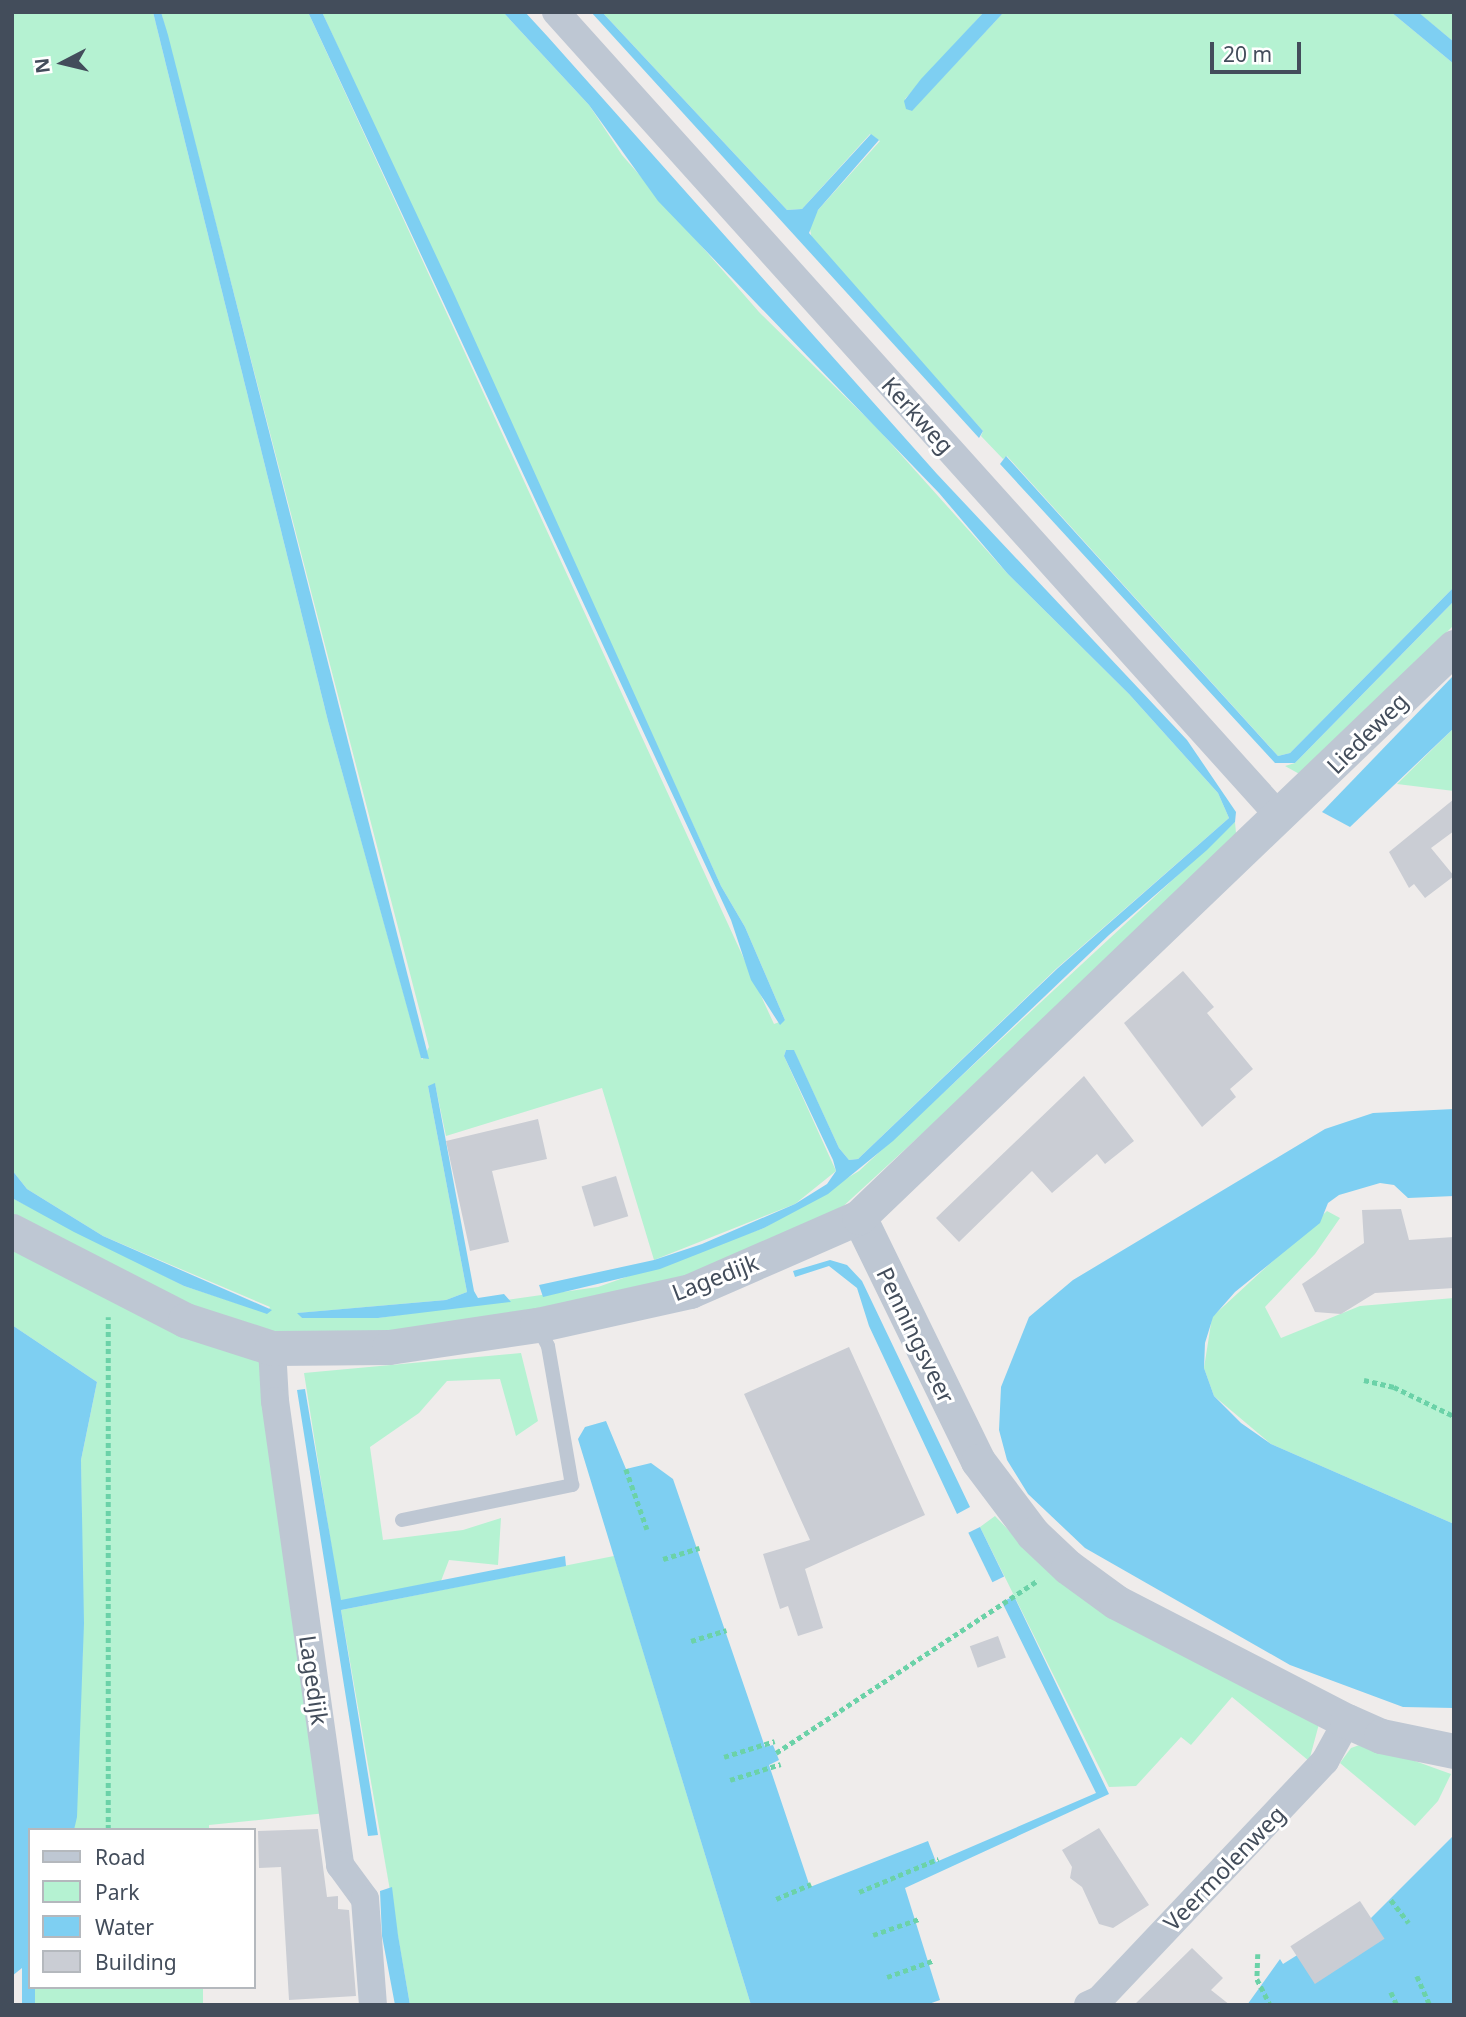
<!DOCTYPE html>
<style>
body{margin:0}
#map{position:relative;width:1466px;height:2017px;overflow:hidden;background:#efeceb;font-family:"Noto Sans",sans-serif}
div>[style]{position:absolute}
.green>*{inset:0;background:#b5f2d2;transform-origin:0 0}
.water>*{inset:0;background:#7ecff2;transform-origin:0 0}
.building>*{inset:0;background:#cacdd4;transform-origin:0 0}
.path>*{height:4.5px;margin-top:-2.25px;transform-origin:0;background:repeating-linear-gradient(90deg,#6bd2a8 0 5px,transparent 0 8.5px)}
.service>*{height:14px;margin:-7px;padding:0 7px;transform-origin:7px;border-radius:7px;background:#bec7d3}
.minor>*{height:28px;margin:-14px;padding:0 14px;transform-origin:14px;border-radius:14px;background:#bec7d3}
.tertiary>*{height:35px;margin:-17.5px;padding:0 17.5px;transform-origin:17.5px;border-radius:17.5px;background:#bec7d3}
span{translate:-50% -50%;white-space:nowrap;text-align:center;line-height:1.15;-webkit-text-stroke:6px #fff;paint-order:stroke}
.street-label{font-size:23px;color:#434d5b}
.frame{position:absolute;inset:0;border:14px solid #434d5b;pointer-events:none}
.legend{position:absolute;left:28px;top:1828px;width:228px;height:161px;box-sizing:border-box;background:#fff;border:2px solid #b4b8bd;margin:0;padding:9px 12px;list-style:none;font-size:21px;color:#434d5b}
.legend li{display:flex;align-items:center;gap:14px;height:35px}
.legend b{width:35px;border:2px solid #b4b8bd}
.north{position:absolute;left:28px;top:28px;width:70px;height:70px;-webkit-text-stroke:5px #fff;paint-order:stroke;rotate:263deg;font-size:19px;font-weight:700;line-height:28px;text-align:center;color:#434d5b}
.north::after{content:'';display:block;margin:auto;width:24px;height:32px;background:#434d5b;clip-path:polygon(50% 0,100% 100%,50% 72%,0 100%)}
.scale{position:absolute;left:1210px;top:42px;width:91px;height:32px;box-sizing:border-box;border:4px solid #434d5b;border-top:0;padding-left:9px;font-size:21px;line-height:24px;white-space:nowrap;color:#434d5b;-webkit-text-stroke:5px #fff;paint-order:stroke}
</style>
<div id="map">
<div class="green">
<i style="clip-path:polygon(12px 12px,153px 12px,328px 721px,422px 1060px,429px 1047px,161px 12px,308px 12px,774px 1024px,785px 1020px,745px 927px,721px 886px,322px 12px,503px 12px,589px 105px,622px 155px,759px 312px,878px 429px,1007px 573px,1129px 694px,1218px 793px,1229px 818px,1057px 968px,858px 1159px,849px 1160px,839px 1148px,794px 1051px,786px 1050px,784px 1056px,836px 1171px,795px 1204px,654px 1260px,602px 1088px,446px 1136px,435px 1084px,428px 1086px,467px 1292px,446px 1300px,298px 1313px,302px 1318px,378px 1318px,598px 1287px,764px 1228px,859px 1171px,1235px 822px,1237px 844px,838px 1211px,681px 1278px,407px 1336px,279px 1334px,225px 1322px,12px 1219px,12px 1198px,184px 1286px,267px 1313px,270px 1307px,103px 1236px,27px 1189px,12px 1170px)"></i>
<i style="clip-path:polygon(602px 12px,984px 12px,905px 99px,911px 111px,1004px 12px,1391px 12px,1454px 64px,1454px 587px,1290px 753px,1278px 756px,1007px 456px,1003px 459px,981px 436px,983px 431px,812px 240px,809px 224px,818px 210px,880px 141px,870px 134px,802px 209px,787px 210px)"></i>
<i style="clip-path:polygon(1418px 12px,1454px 12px,1454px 42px,1421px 15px)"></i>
<i style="clip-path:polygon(1454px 601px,1454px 625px,1303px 776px,1285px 766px,1295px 763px)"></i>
<i style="clip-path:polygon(1454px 728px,1454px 791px,1397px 784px)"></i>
<i style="clip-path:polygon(1327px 1211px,1340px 1218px,1315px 1254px,1265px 1307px,1281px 1338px,1360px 1306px,1454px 1298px,1454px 1524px,1271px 1444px,1214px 1396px,1204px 1368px,1212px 1317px)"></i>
<i style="clip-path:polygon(12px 1248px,261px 1359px,326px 1813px,209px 1825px,209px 1830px,74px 1830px,83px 1645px,81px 1460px,97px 1382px,12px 1325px)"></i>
<i style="clip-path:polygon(521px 1353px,538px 1421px,516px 1436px,500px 1379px,447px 1381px,419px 1413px,370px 1447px,383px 1540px,463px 1530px,501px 1518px,498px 1565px,449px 1560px,441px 1581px,340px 1601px,304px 1373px)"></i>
<i style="clip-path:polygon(995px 1516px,1039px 1562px,1319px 1724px,1309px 1761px,1232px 1697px,1191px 1745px,1181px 1737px,1136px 1786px,1109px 1787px,980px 1527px)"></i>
<i style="clip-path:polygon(614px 1556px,751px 2005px,410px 2005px,341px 1610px)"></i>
<i style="clip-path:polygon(1365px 1743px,1451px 1774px,1438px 1801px,1415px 1826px,1340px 1763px,1351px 1748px)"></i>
<i style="left:35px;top:1987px;width:168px;height:18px"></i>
</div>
<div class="water">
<i style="clip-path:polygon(153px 12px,161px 12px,168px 35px,429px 1059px,421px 1058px,328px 721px)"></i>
<i style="clip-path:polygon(308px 12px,322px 12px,454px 294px,721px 886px,745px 927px,785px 1020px,780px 1025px,751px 980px,731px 920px)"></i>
<i style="clip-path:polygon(503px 12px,525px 12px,548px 37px,937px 474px,1187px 740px,1236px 812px,1235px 822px,1207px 850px,1109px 935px,893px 1141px,828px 1194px,764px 1228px,660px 1269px,543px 1297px,539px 1285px,654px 1260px,702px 1244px,795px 1204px,827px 1184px,836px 1171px,833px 1160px,784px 1056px,786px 1050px,794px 1050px,839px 1148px,849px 1160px,858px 1159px,1058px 968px,1229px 818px,1218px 793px,1129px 694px,1007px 573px,939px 493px,658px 201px,589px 105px)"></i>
<i style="clip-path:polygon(591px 12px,602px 12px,787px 210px,802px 209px,871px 134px,879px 140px,818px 210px,809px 233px,983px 431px,979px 438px)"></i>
<i style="clip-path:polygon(984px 12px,1004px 12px,912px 111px,906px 109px,904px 101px,921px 79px)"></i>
<i style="clip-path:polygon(1391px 12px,1418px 12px,1454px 42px,1454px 64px)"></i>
<i style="clip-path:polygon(1006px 456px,1278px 756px,1290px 753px,1454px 587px,1454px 601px,1295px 763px,1275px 763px,1000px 464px)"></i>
<i style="clip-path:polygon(1454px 675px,1454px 728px,1350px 827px,1322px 812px)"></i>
<i style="clip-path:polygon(435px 1083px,474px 1291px,478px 1298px,504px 1294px,511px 1302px,378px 1318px,302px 1318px,297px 1313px,446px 1300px,467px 1292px,428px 1086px)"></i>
<i style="clip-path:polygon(1454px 1109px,1454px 1196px,1408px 1198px,1394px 1185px,1380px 1183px,1339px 1195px,1328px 1203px,1320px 1223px,1235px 1292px,1213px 1317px,1205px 1343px,1204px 1368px,1214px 1396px,1241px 1423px,1271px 1444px,1454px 1524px,1454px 1708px,1403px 1707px,1290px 1665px,1085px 1548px,1028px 1494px,1007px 1460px,999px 1430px,1001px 1387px,1029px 1317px,1073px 1280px,1325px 1129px,1373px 1113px)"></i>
<i style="clip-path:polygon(12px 1170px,27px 1189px,103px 1236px,272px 1310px,267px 1314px,184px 1286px,74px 1232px,12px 1198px)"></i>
<i style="clip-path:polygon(830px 1260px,847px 1265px,862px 1281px,970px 1507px,957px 1514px,869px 1326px,857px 1288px,829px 1266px,795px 1277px,793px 1271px)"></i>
<i style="clip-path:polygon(12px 1325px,97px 1382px,81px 1460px,84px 1623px,77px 1817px,74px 1830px,30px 1830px,30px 1987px,35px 1987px,35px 2005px,22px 2005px,22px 1968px,12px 1976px)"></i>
<i style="clip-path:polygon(305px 1389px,341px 1600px,565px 1556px,566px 1566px,341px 1610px,378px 1835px,368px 1836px,297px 1390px)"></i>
<i style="clip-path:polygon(606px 1421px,626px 1469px,651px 1463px,673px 1479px,765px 1747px,773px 1745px,779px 1760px,769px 1765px,810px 1887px,928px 1841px,936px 1862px,1096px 1793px,1002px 1602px,1014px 1596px,1109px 1794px,905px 1888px,940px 2000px,926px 2005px,751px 2005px,578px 1439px,585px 1427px)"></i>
<i style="left:980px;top:1527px;width:55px;height:13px;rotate:64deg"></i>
<i style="clip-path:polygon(1454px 1835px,1454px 2005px,1247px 2005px,1280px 1959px,1283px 1964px,1361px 1915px,1369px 1920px)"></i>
<i style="clip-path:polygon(392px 1887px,398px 1935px,410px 2005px,395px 2005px,382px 1936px,380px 1891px)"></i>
</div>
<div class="building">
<i style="clip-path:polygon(1454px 799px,1454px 831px,1431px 848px,1454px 876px,1425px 898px,1414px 884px,1409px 888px,1389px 852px)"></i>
<i style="clip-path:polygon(1183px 971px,1214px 1007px,1207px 1013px,1253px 1069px,1230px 1089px,1236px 1097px,1202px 1127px,1124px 1023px)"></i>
<i style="clip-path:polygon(1084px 1076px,1134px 1141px,1105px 1164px,1097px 1154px,1052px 1193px,1032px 1171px,959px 1242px,936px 1218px)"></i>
<i style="clip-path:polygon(538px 1119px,547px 1159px,492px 1171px,509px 1242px,470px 1251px,446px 1141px)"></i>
<i style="left:616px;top:1176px;width:42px;height:36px;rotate:73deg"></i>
<i style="clip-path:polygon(1401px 1209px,1409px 1240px,1454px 1237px,1454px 1288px,1375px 1293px,1341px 1314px,1315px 1312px,1302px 1284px,1364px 1243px,1362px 1210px)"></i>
<i style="clip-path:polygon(849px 1347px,925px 1515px,805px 1569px,823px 1628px,798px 1636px,788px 1606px,780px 1609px,763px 1554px,810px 1540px,744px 1394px)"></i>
<i style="left:998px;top:1636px;width:23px;height:30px;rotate:70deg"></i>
<i style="clip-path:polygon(1099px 1828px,1149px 1905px,1113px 1928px,1099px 1924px,1082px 1887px,1070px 1878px,1072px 1867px,1062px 1850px)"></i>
<i style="clip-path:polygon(318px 1829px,327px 1897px,338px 1896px,338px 1909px,349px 1910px,356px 1996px,289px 2000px,281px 1867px,259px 1868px,258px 1831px)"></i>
<i style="left:1360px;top:1901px;width:45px;height:83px;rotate:57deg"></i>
<i style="clip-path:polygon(1192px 1948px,1223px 1978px,1211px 1990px,1230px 2005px,1134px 2005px)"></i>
</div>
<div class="path">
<i style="left:1364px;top:1380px;width:31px;rotate:13deg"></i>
<i style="left:1394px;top:1387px;width:67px;rotate:25.8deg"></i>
<i style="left:626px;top:1469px;width:64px;rotate:70.7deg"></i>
<i style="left:663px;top:1559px;width:38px;rotate:-17deg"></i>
<i style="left:691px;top:1641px;width:37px;rotate:-17deg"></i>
<i style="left:776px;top:1753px;width:314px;rotate:-33.4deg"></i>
<i style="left:724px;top:1757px;width:53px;rotate:-17.4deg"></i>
<i style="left:730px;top:1780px;width:53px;rotate:-17.4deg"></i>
<i style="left:108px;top:1830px;width:513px;rotate:-90deg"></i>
<i style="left:859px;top:1892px;width:86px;rotate:-22.7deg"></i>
<i style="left:776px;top:1899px;width:38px;rotate:-23deg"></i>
<i style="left:1391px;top:1900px;width:29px;rotate:52deg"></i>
<i style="left:873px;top:1935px;width:49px;rotate:-19.2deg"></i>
<i style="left:1258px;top:1954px;width:25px;rotate:92deg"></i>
<i style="left:1257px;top:1979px;width:29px;rotate:63deg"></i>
<i style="left:1417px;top:1976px;width:32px;rotate:66deg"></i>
<i style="left:887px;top:1977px;width:48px;rotate:-19.6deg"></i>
<i style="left:1391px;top:1992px;width:14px;rotate:65deg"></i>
<i style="left:1453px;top:2005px;width:1px"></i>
</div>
<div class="service">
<i style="left:402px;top:1520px;width:174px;rotate:-11.6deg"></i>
<i style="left:572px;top:1485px;width:141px;rotate:-99.8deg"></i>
<i style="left:548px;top:1346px;width:21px;rotate:-118deg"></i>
</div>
<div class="minor">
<i style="left:556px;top:12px;width:1084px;rotate:48.03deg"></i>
<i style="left:272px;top:1348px;width:53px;rotate:86.8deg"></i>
<i style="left:275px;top:1401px;width:469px;rotate:82deg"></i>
<i style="left:340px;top:1865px;width:42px;rotate:53.7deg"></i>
<i style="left:365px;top:1899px;width:106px;rotate:85.7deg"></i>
<i style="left:1088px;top:2005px;width:12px;rotate:-24deg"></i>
<i style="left:1099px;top:2000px;width:329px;rotate:-46.6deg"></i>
<i style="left:1325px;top:1761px;width:46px;rotate:-61.2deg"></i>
</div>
<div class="tertiary">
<i style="left:859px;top:1217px;width:271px;rotate:64deg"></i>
<i style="left:978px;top:1461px;width:91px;rotate:53deg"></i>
<i style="left:1033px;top:1534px;width:48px;rotate:43.3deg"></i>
<i style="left:1068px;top:1567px;width:59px;rotate:36.1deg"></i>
<i style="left:1116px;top:1602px;width:260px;rotate:27.3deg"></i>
<i style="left:1347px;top:1721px;width:37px;rotate:24deg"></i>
<i style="left:1381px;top:1736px;width:75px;rotate:11.6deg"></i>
<i style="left:12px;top:1231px;width:195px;rotate:27.2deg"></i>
<i style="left:185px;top:1320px;width:91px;rotate:17.8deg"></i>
<i style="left:272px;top:1348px;width:117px;rotate:-0.5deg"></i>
<i style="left:389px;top:1347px;width:150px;rotate:-8.5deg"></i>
<i style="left:537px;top:1325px;width:157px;rotate:-12.5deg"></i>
<i style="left:690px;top:1291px;width:184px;rotate:-23.6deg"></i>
<i style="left:859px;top:1217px;width:824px;rotate:-43.77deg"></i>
</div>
<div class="street-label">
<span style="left:918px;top:415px;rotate:48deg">Kerkweg</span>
<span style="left:1367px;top:733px;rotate:-45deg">Liedeweg</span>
<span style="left:715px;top:1277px;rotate:-21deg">Lagedijk</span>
<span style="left:916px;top:1335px;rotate:64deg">Penningsveer</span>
<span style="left:314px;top:1680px;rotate:82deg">Lagedijk</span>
<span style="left:1224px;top:1868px;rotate:-46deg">Veermolenweg</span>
</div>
<div class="frame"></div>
<ul class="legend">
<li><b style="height:9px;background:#bec7d3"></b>Road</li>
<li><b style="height:19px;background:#b5f2d2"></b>Park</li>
<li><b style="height:19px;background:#7ecff2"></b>Water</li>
<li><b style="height:19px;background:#cacdd4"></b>Building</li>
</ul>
<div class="north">N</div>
<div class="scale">20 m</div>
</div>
